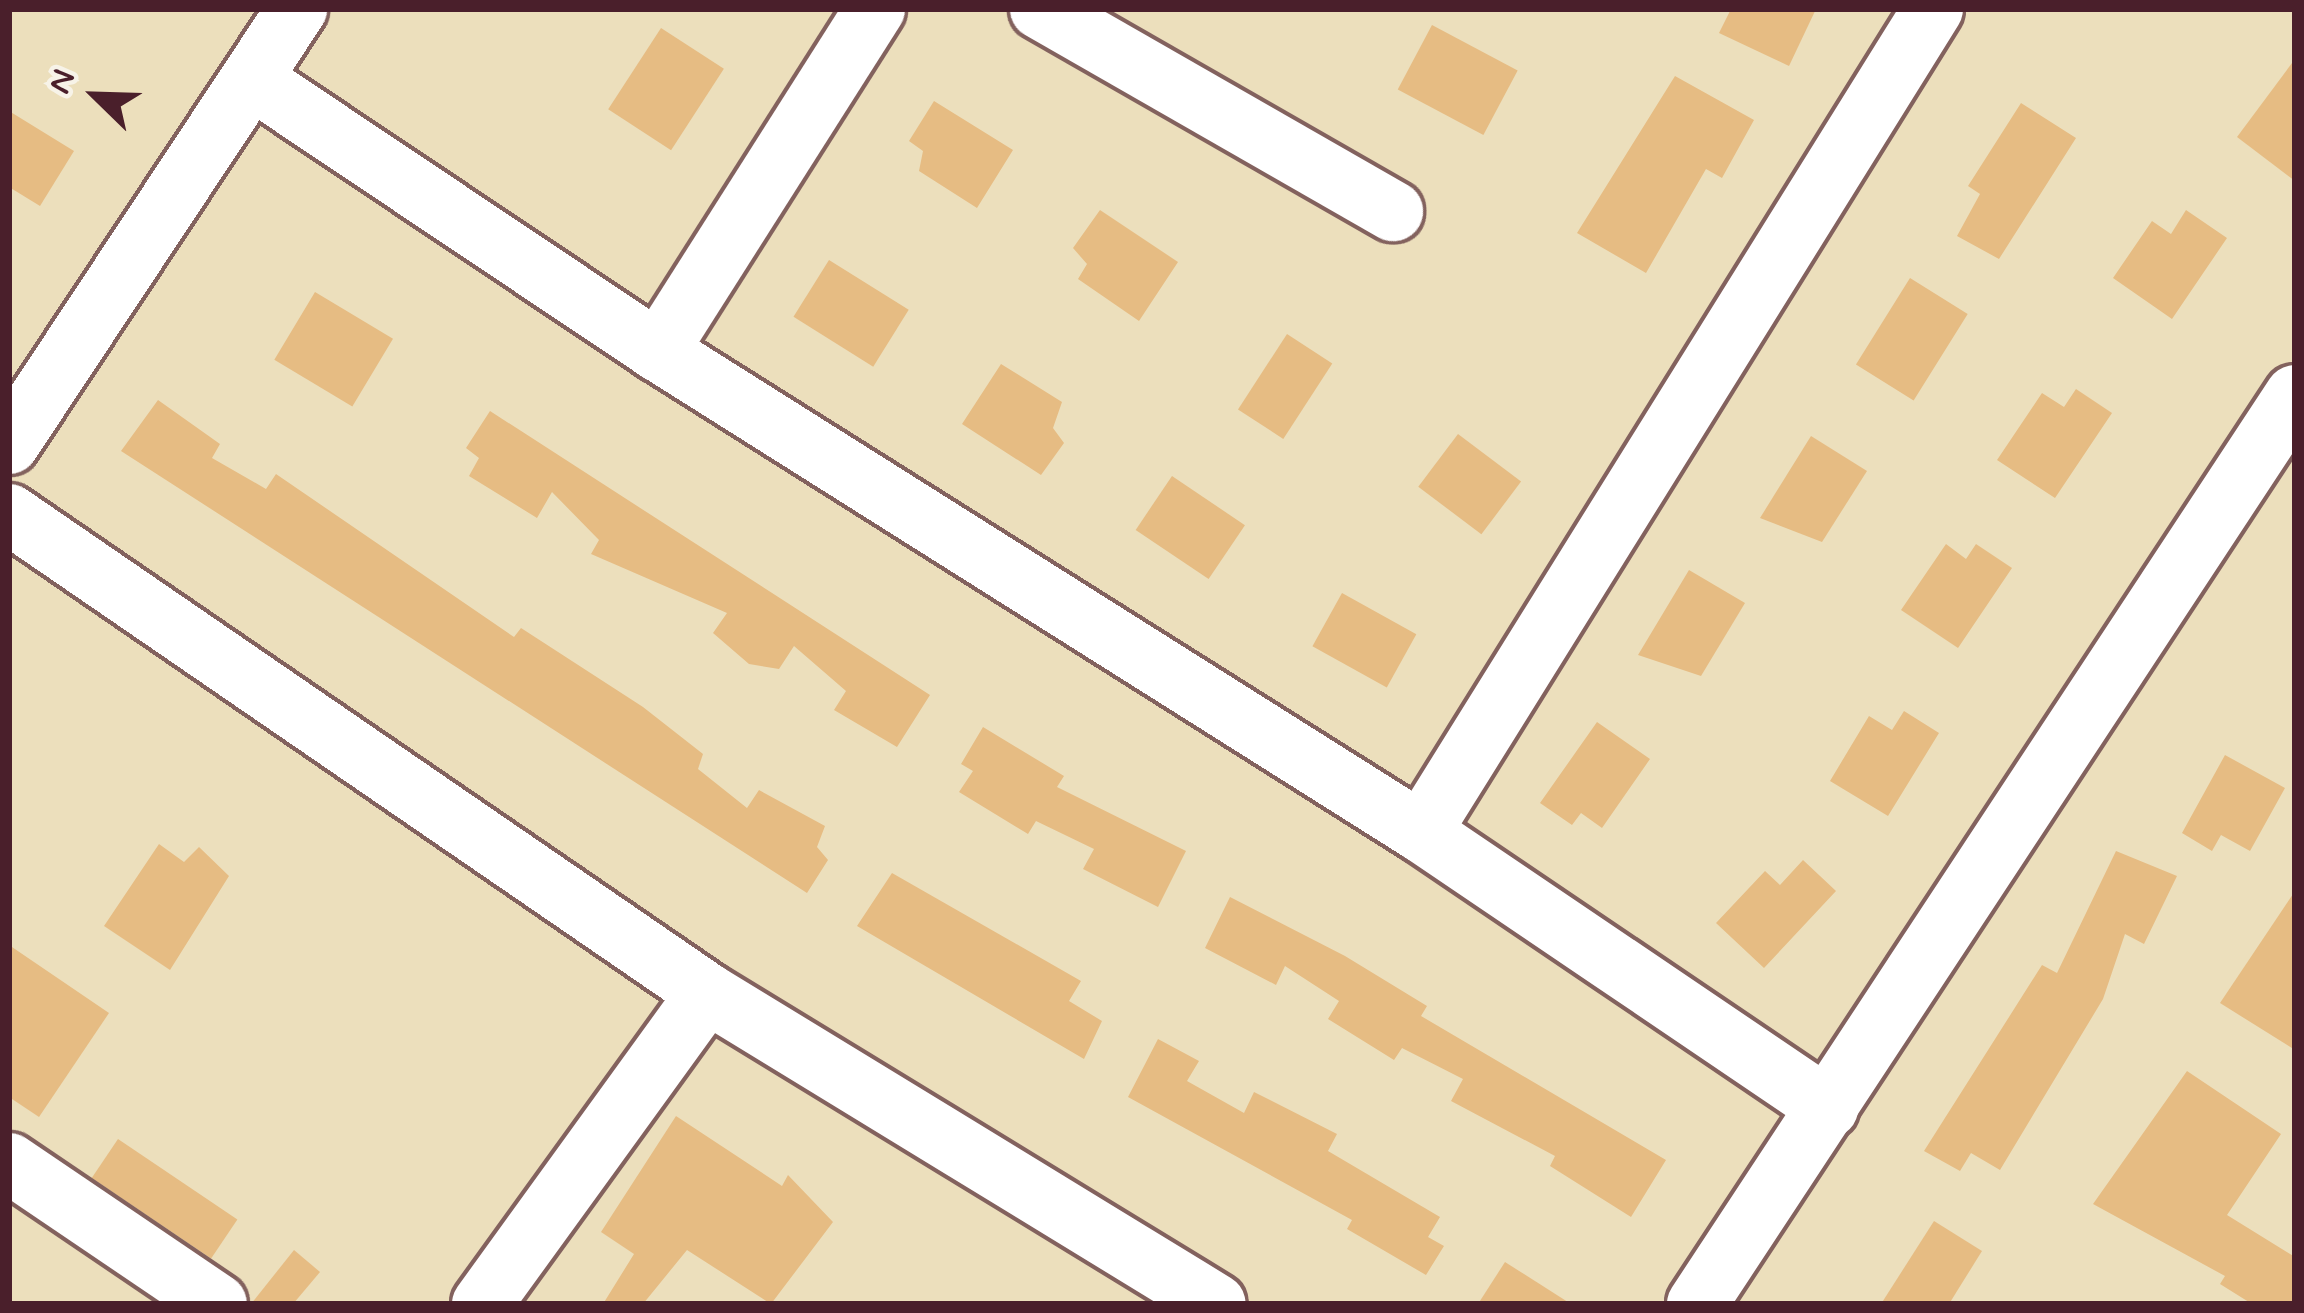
<!DOCTYPE html>
<style>
body{margin:0}
#map{position:relative;width:2304px;height:1313px;overflow:hidden;background:#ecdfbc;font-family:Mynerve,sans-serif}
div>[style]{position:absolute}
.building>*{inset:0;background:#e6bc83;transform-origin:0 0}
.roads{filter:drop-shadow(3px 0 #83625e) drop-shadow(-3px 0 #83625e) drop-shadow(0 3px #83625e) drop-shadow(0 -3px #83625e)}
.minor>*{height:60px;margin:-30px;padding:0 30px;transform-origin:30px;border-radius:30px;background:#fff}
span{translate:-50% -50%;white-space:nowrap;text-align:center;line-height:1.15;-webkit-text-stroke:9px #f7f3e8;paint-order:stroke}
.frame{position:absolute;inset:0;border:12px solid #4a1f2b;pointer-events:none}
.north{position:absolute;left:36px;top:36px;width:120px;height:120px;-webkit-text-stroke:9px #f7f3e8;paint-order:stroke;rotate:293deg;font-size:33px;font-weight:700;line-height:48px;text-align:center;color:#4a1f2b}
.north::after{content:'';display:block;margin:auto;width:42px;height:54px;background:#4a1f2b;clip-path:polygon(50% 0,100% 100%,50% 72%,0 100%)}
</style>
<div id="map">
<div class="building">
<i style="clip-path:polygon(1731px 9px,1816px 9px,1789px 66px,1719px 33px)"></i>
<i style="left:1432px;top:25px;width:97px;height:73px;rotate:28deg"></i>
<i style="left:661px;top:28px;width:75px;height:97px;rotate:33deg"></i>
<i style="clip-path:polygon(2295px 59px,2295px 181px,2237px 137px)"></i>
<i style="clip-path:polygon(1675px 76px,1754px 120px,1722px 178px,1706px 169px,1646px 273px,1577px 233px)"></i>
<i style="clip-path:polygon(934px 101px,1013px 150px,977px 208px,919px 171px,923px 151px,909px 141px)"></i>
<i style="clip-path:polygon(2021px 103px,2076px 138px,1999px 259px,1957px 236px,1980px 194px,1968px 186px)"></i>
<i style="clip-path:polygon(9px 111px,74px 151px,40px 206px,9px 187px)"></i>
<i style="clip-path:polygon(1100px 210px,1178px 262px,1139px 321px,1078px 279px,1087px 264px,1073px 248px)"></i>
<i style="clip-path:polygon(2186px 210px,2227px 238px,2172px 319px,2113px 278px,2152px 221px,2171px 234px)"></i>
<i style="left:829px;top:260px;width:94px;height:67px;rotate:32deg"></i>
<i style="left:1910px;top:278px;width:68px;height:102px;rotate:32deg"></i>
<i style="left:315px;top:292px;width:91px;height:79px;rotate:31deg"></i>
<i style="left:1287px;top:334px;width:54px;height:90px;rotate:33deg"></i>
<i style="clip-path:polygon(1001px 364px,1062px 402px,1053px 428px,1064px 443px,1041px 475px,962px 424px)"></i>
<i style="clip-path:polygon(2076px 389px,2112px 413px,2055px 498px,1997px 460px,2042px 393px,2064px 407px)"></i>
<i style="clip-path:polygon(158px 400px,220px 444px,212px 458px,266px 489px,276px 474px,514px 637px,521px 628px,643px 707px,703px 754px,698px 769px,747px 808px,759px 790px,825px 826px,817px 847px,828px 860px,807px 893px,121px 451px)"></i>
<i style="clip-path:polygon(490px 411px,930px 695px,897px 747px,834px 710px,846px 691px,794px 646px,779px 669px,749px 664px,713px 633px,727px 613px,591px 554px,599px 540px,552px 492px,537px 518px,469px 476px,479px 458px,466px 448px)"></i>
<i style="left:1458px;top:434px;width:79px;height:66px;rotate:37deg"></i>
<i style="clip-path:polygon(1811px 436px,1867px 471px,1822px 542px,1760px 518px)"></i>
<i style="left:1172px;top:476px;width:88px;height:65px;rotate:34deg"></i>
<i style="clip-path:polygon(1946px 544px,1966px 559px,1976px 544px,2012px 568px,1958px 648px,1901px 610px)"></i>
<i style="clip-path:polygon(1689px 570px,1745px 603px,1701px 676px,1638px 655px)"></i>
<i style="left:1342px;top:593px;width:85px;height:61px;rotate:29deg"></i>
<i style="clip-path:polygon(1904px 711px,1939px 733px,1888px 816px,1830px 781px,1869px 716px,1892px 730px)"></i>
<i style="clip-path:polygon(1597px 722px,1650px 759px,1602px 828px,1581px 813px,1572px 825px,1540px 803px)"></i>
<i style="clip-path:polygon(983px 727px,1064px 776px,1057px 787px,1186px 851px,1158px 907px,1083px 869px,1094px 849px,1036px 821px,1028px 834px,959px 792px,973px 771px,961px 764px)"></i>
<i style="clip-path:polygon(2225px 755px,2285px 788px,2250px 851px,2221px 835px,2212px 851px,2182px 833px)"></i>
<i style="clip-path:polygon(159px 844px,184px 862px,199px 847px,229px 876px,170px 970px,104px 926px)"></i>
<i style="clip-path:polygon(2116px 851px,2177px 876px,2144px 944px,2125px 934px,2103px 999px,2000px 1170px,1971px 1153px,1960px 1171px,1924px 1151px,2042px 965px,2057px 973px)"></i>
<i style="clip-path:polygon(1803px 860px,1836px 891px,1764px 968px,1716px 923px,1765px 871px,1780px 885px)"></i>
<i style="clip-path:polygon(892px 873px,1081px 981px,1069px 1001px,1102px 1021px,1084px 1059px,857px 926px)"></i>
<i style="clip-path:polygon(2295px 891px,2295px 1050px,2220px 1003px)"></i>
<i style="clip-path:polygon(1230px 897px,1345px 956px,1427px 1006px,1421px 1016px,1666px 1160px,1631px 1217px,1550px 1166px,1555px 1156px,1451px 1101px,1463px 1079px,1402px 1048px,1394px 1060px,1328px 1019px,1339px 1001px,1285px 966px,1276px 985px,1205px 948px)"></i>
<i style="clip-path:polygon(9px 945px,109px 1013px,39px 1117px,9px 1097px)"></i>
<i style="clip-path:polygon(1158px 1039px,1199px 1061px,1187px 1081px,1244px 1113px,1254px 1092px,1337px 1134px,1328px 1151px,1440px 1217px,1428px 1237px,1444px 1246px,1426px 1275px,1347px 1229px,1352px 1220px,1128px 1097px)"></i>
<i style="clip-path:polygon(2187px 1071px,2281px 1134px,2227px 1215px,2295px 1257px,2295px 1304px,2252px 1304px,2220px 1284px,2225px 1276px,2093px 1204px)"></i>
<i style="clip-path:polygon(676px 1116px,782px 1186px,788px 1175px,833px 1222px,771px 1304px,687px 1250px,643px 1304px,603px 1304px,634px 1254px,601px 1232px)"></i>
<i style="left:118px;top:1139px;width:144px;height:47px;rotate:34deg"></i>
<i style="clip-path:polygon(1934px 1221px,1982px 1251px,1949px 1304px,1881px 1304px)"></i>
<i style="clip-path:polygon(294px 1250px,320px 1272px,293px 1304px,251px 1304px)"></i>
<i style="clip-path:polygon(1505px 1262px,1571px 1304px,1478px 1304px)"></i>
</div>
<div class="roads">
<div class="minor">
<i style="left:1040px;top:9px;width:407px;rotate:29.8deg"></i>
<i style="left:253px;top:80px;width:487px;rotate:33.8deg"></i>
<i style="left:658px;top:351px;width:902px;rotate:32.23deg"></i>
<i style="left:1421px;top:832px;width:492px;rotate:34.1deg"></i>
<i style="left:658px;top:351px;width:405px;rotate:-57.6deg"></i>
<i style="left:9px;top:444px;width:522px;rotate:-56.49deg"></i>
<i style="left:9px;top:514px;width:847px;rotate:34.46deg"></i>
<i style="left:707px;top:993px;width:596px;rotate:31.43deg"></i>
<i style="left:1421px;top:832px;width:969px;rotate:-58.11deg"></i>
<i style="left:9px;top:1163px;width:251px;rotate:34.1deg"></i>
<i style="left:482px;top:1304px;width:384px;rotate:-54.1deg"></i>
<i style="left:1697px;top:1304px;width:1088px;rotate:-56.66deg"></i>
</div>
</div>
<div class="frame"></div>
<div class="north">N</div>
</div>
